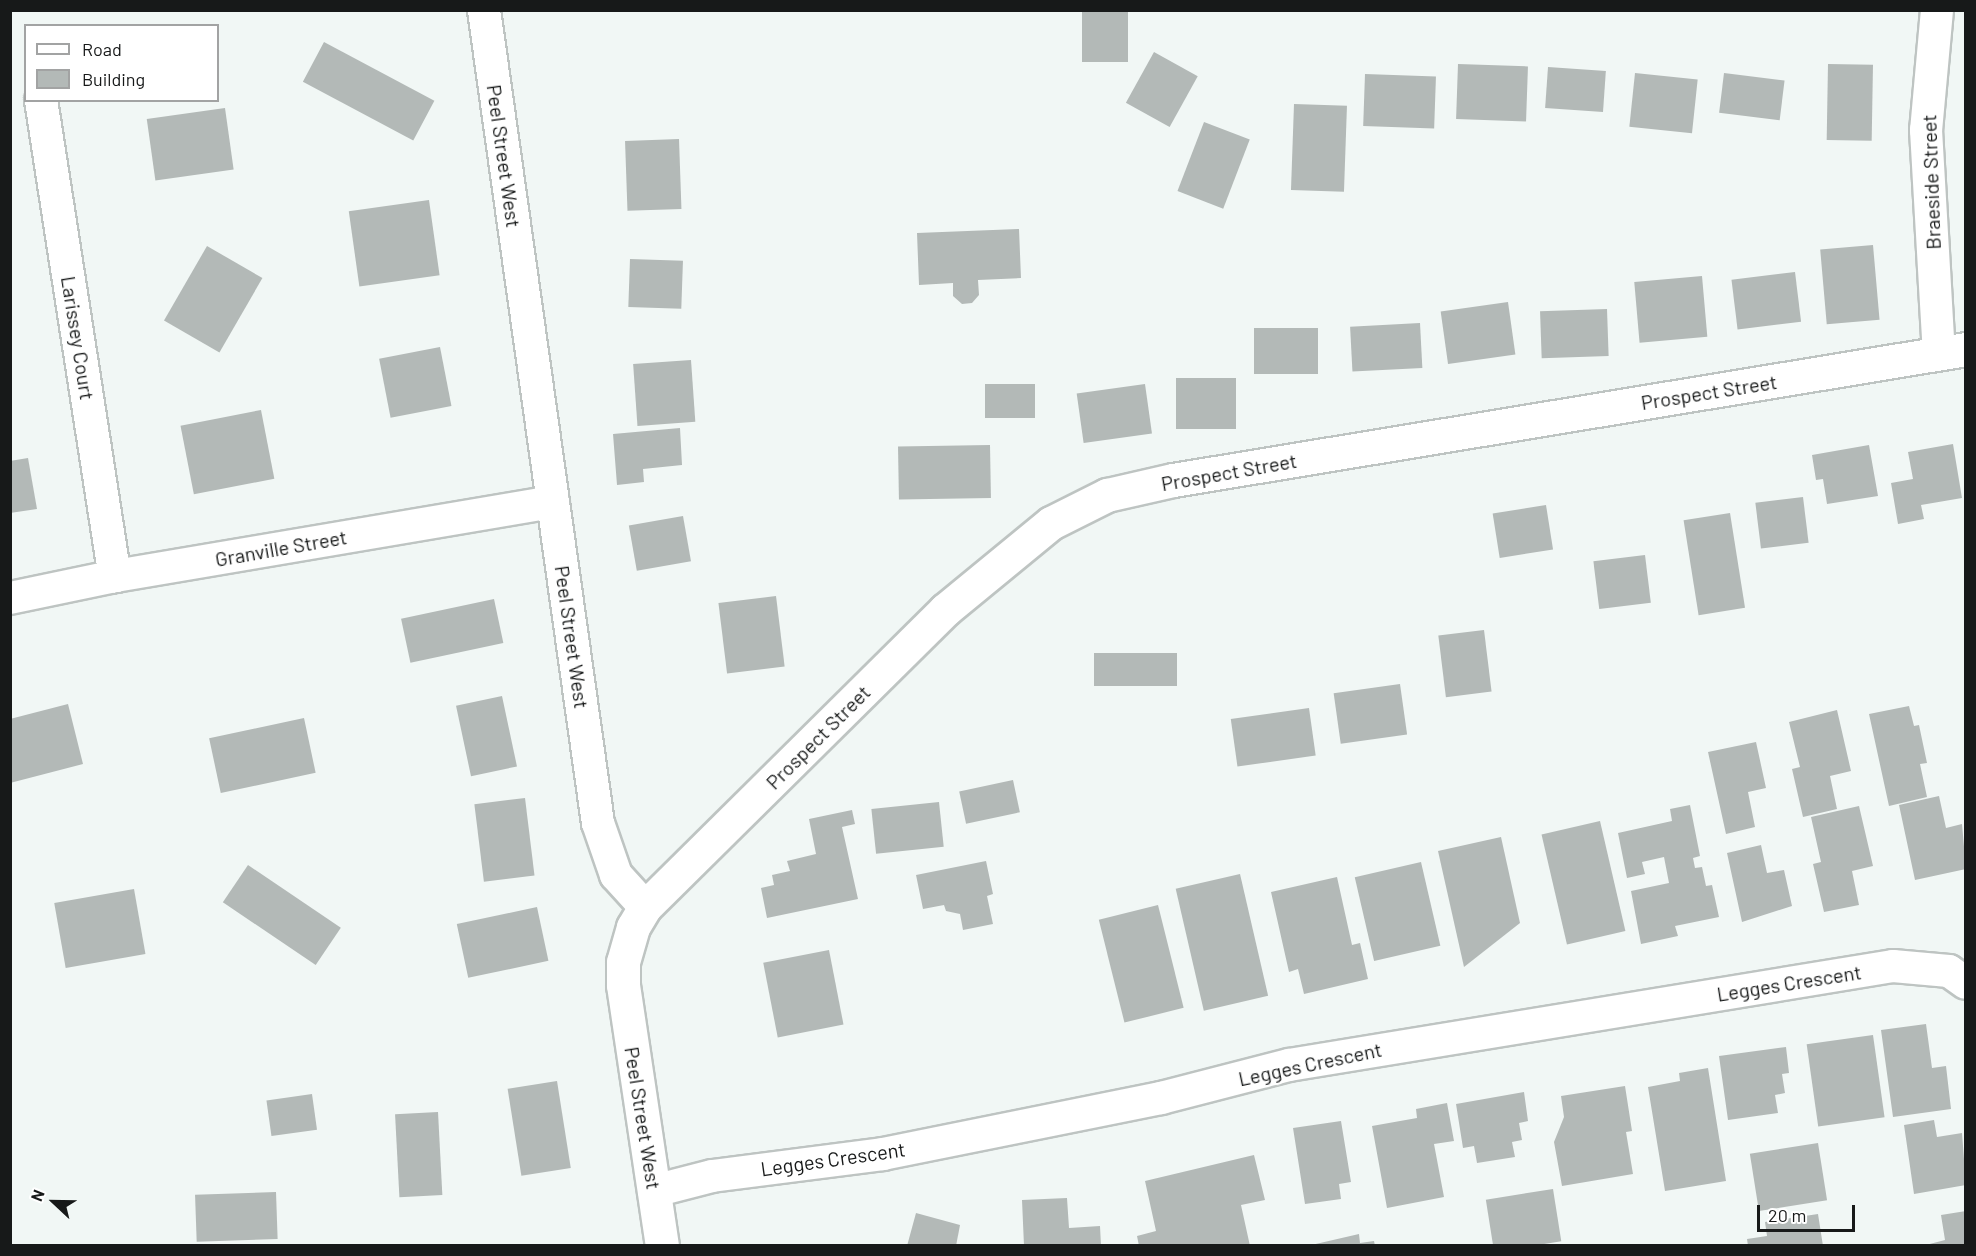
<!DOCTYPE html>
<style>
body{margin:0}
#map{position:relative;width:1976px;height:1256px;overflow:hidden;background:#f1f7f5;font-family:Barlow,sans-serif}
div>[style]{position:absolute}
.building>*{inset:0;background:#b3b9b7;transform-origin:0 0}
.roads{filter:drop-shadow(2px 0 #bec4c2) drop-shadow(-2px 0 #bec4c2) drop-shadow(0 2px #bec4c2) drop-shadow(0 -2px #bec4c2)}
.minor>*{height:32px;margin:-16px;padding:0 16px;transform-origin:16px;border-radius:16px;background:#fff}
.tertiary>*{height:33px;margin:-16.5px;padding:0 16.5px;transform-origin:16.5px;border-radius:16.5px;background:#fff}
span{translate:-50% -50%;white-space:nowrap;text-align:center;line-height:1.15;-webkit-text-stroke:4.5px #fff;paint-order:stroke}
.street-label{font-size:20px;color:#171919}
.frame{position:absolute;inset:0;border:12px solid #171919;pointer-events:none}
.legend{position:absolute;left:24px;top:24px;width:195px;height:78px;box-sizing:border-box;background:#fff;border:2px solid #a2a3a3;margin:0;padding:8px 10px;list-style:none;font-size:18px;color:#171919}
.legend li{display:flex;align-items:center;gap:12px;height:30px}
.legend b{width:30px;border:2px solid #a2a3a3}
.north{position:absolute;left:24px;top:1172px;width:60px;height:60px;-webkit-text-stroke:4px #fff;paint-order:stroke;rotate:292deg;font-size:16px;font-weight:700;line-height:24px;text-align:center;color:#171919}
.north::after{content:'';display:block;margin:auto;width:21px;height:27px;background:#171919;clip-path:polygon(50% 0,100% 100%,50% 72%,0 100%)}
.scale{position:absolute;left:1757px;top:1205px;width:98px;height:27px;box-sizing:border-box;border:3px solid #171919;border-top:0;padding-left:8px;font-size:18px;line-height:21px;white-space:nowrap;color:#171919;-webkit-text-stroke:4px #fff;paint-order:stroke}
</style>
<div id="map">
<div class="building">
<i style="left:1082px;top:10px;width:46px;height:52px"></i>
<i style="left:324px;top:42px;width:125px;height:45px;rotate:28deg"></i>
<i style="left:1154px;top:52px;width:50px;height:58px;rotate:29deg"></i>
<i style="left:1458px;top:64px;width:70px;height:55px;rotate:2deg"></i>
<i style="left:1828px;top:64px;width:45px;height:76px;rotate:1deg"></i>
<i style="left:1548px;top:67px;width:58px;height:41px;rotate:4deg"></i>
<i style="left:1635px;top:73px;width:63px;height:54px;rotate:6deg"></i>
<i style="left:1724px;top:73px;width:61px;height:40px;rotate:7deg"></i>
<i style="left:1365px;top:74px;width:71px;height:52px;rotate:2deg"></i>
<i style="left:1294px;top:104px;width:53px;height:86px;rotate:2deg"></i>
<i style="left:225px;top:108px;width:62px;height:79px;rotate:82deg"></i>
<i style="left:1204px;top:122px;width:49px;height:74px;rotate:21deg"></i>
<i style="left:679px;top:139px;width:70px;height:54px;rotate:88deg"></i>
<i style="left:429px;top:200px;width:76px;height:81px;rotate:82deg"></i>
<i style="clip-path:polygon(1019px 229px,1021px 278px,978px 280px,979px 295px,972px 303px,962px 304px,953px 296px,953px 283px,919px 285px,917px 233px)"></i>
<i style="left:1873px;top:245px;width:75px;height:53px;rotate:85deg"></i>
<i style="left:207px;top:246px;width:64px;height:86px;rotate:30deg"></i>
<i style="left:630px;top:259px;width:53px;height:48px;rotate:2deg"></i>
<i style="left:1795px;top:272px;width:50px;height:64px;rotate:83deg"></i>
<i style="left:1702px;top:276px;width:61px;height:68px;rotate:85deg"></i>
<i style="left:1508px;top:302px;width:53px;height:68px;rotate:82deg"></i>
<i style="left:1607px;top:309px;width:47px;height:67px;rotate:88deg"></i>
<i style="left:1420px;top:323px;width:45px;height:70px;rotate:87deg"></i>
<i style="left:1254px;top:328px;width:64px;height:46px"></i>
<i style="left:440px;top:347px;width:60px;height:62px;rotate:79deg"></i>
<i style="left:691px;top:360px;width:62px;height:58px;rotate:86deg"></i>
<i style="left:1176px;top:378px;width:60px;height:51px"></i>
<i style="left:985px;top:384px;width:50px;height:34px"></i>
<i style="left:1145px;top:384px;width:50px;height:69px;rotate:82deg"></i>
<i style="left:261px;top:410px;width:70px;height:82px;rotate:79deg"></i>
<i style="clip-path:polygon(680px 428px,682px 465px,643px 469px,644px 482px,617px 485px,613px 434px)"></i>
<i style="clip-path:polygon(1953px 444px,1962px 498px,1921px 505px,1924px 519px,1898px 524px,1891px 483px,1913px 479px,1908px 452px)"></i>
<i style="left:990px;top:445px;width:53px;height:92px;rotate:89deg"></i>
<i style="clip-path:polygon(1869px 445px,1878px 496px,1827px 504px,1823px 479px,1816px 480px,1812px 455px)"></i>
<i style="clip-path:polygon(28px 458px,37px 509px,10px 513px,10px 461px)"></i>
<i style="left:1803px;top:497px;width:46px;height:48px;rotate:83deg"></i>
<i style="left:1546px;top:505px;width:45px;height:54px;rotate:81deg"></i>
<i style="left:1730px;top:513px;width:96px;height:47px;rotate:81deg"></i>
<i style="left:683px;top:516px;width:46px;height:55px;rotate:80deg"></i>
<i style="left:1645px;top:555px;width:48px;height:52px;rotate:83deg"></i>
<i style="left:776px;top:596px;width:71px;height:58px;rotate:83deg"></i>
<i style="left:494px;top:599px;width:45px;height:95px;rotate:78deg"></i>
<i style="left:1484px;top:630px;width:62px;height:46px;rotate:83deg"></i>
<i style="left:1094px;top:653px;width:83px;height:33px"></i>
<i style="left:1400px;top:684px;width:51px;height:67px;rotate:82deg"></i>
<i style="left:502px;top:696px;width:72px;height:47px;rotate:78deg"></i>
<i style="clip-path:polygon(68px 704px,83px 764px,10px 783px,10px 719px)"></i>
<i style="clip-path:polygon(1909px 706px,1914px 726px,1919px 725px,1927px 763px,1920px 764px,1927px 797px,1889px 806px,1869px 714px)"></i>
<i style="left:1309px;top:708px;width:48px;height:79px;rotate:82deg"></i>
<i style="clip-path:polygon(1837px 710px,1851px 771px,1830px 776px,1837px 809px,1803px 817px,1792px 769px,1800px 767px,1789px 722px)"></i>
<i style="left:304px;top:718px;width:56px;height:97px;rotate:78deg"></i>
<i style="clip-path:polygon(1756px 742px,1766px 788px,1748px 792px,1755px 827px,1726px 834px,1708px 752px)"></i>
<i style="left:1013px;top:780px;width:33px;height:55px;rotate:78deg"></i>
<i style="clip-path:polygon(1939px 796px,1946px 828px,1962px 824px,1966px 869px,1915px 880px,1899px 805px)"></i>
<i style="left:525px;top:798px;width:78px;height:51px;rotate:83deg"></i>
<i style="left:939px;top:802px;width:45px;height:68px;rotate:84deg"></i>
<i style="clip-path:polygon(1690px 805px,1700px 856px,1693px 858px,1695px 868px,1702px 867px,1706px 886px,1712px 885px,1719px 917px,1675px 926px,1678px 936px,1641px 944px,1631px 891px,1669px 883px,1664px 857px,1642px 862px,1645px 874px,1627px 878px,1618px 833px,1672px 821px,1670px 809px)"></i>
<i style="clip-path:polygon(1859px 806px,1873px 866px,1852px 871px,1859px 905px,1824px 912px,1813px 864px,1821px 862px,1811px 817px)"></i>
<i style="clip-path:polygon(852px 810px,855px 824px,842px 827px,858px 899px,767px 918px,761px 888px,774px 885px,772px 875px,790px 871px,787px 861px,816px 854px,809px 819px)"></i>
<i style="left:1600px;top:821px;width:113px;height:60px;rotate:77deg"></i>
<i style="clip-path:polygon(1501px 837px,1520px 923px,1464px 967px,1438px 851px)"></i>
<i style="clip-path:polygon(1761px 845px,1767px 873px,1784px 870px,1792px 906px,1742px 922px,1727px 853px)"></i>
<i style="clip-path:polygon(986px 861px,993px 894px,987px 896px,993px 924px,963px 930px,960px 914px,946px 911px,944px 905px,923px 909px,916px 875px)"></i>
<i style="left:1421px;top:862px;width:86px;height:68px;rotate:77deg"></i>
<i style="left:248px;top:865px;width:112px;height:45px;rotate:34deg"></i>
<i style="left:1240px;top:874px;width:125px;height:66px;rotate:77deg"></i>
<i style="clip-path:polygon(1337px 877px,1352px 945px,1360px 943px,1368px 979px,1304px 994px,1298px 969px,1289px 972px,1271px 892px)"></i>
<i style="left:134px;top:889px;width:66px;height:81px;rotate:80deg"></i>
<i style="left:1158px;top:905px;width:106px;height:61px;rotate:76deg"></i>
<i style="left:537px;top:907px;width:55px;height:82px;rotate:78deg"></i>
<i style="left:829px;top:950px;width:76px;height:67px;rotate:79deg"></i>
<i style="clip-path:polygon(1926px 1024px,1932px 1068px,1946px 1066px,1951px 1109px,1893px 1117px,1881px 1030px)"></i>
<i style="left:1873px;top:1035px;width:83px;height:67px;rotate:82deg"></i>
<i style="clip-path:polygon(1786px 1047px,1789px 1073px,1782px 1074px,1785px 1093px,1775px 1095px,1778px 1113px,1728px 1120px,1719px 1056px)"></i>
<i style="clip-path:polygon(1708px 1068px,1726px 1181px,1665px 1191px,1648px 1087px,1680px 1081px,1679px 1073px)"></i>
<i style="left:557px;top:1081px;width:88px;height:50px;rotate:81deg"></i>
<i style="clip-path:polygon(1625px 1086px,1632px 1131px,1626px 1132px,1633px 1174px,1562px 1186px,1554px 1142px,1564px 1117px,1561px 1096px)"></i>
<i style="clip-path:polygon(1524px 1092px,1528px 1121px,1519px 1123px,1522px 1140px,1512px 1142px,1515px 1157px,1477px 1163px,1474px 1146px,1463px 1148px,1456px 1104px)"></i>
<i style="left:312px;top:1094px;width:36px;height:46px;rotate:82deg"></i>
<i style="clip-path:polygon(1447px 1103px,1454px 1141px,1434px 1144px,1444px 1197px,1387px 1208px,1372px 1126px,1417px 1118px,1416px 1109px)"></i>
<i style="left:438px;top:1112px;width:83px;height:43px;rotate:87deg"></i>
<i style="clip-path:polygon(1934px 1120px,1937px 1137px,1962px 1133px,1966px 1185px,1914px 1194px,1904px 1125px)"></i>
<i style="clip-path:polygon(1341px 1121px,1351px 1182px,1339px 1184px,1341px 1199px,1305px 1204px,1293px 1128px)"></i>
<i style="left:1818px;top:1143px;width:58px;height:69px;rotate:81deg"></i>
<i style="clip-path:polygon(1254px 1155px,1265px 1200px,1241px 1205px,1250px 1246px,1139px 1246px,1137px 1236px,1156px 1231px,1145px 1181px)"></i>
<i style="left:1553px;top:1189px;width:53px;height:68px;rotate:81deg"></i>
<i style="left:276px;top:1192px;width:47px;height:81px;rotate:88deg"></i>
<i style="clip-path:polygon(1067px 1198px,1069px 1228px,1100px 1226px,1101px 1246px,1024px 1246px,1022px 1200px)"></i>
<i style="clip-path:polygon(1966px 1211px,1966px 1246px,1922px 1246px,1945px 1240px,1941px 1215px)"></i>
<i style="clip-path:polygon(916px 1213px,960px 1225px,956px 1246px,907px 1246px)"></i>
<i style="clip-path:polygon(1818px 1214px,1823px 1246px,1748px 1246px,1747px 1239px,1767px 1236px,1765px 1222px)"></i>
<i style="clip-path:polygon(1359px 1234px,1360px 1243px,1374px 1241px,1375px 1246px,1307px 1246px)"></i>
</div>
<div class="roads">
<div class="minor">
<i style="left:484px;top:10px;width:821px;rotate:82.02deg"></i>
<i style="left:598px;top:823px;width:55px;rotate:70.9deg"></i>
<i style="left:616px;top:875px;width:43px;rotate:47.8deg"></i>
<i style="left:1937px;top:10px;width:121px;rotate:95.2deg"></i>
<i style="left:1926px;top:130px;width:224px;rotate:86.7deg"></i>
<i style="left:41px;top:100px;width:482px;rotate:81.2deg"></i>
<i style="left:10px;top:598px;width:107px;rotate:-11.8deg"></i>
<i style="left:115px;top:576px;width:444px;rotate:-9.6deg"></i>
<i style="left:654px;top:1191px;width:60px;rotate:-14.5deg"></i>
<i style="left:712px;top:1176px;width:172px;rotate:-7.3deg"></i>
<i style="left:883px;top:1154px;width:284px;rotate:-11.4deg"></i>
<i style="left:1161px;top:1098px;width:132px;rotate:-14.5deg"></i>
<i style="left:1289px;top:1065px;width:612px;rotate:-9.31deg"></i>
<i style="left:1893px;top:966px;width:56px;rotate:5.1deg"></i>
<i style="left:1949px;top:971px;width:21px;rotate:35deg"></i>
</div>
<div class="tertiary">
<i style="left:662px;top:1246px;width:264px;rotate:-98.5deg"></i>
<i style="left:623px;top:985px;width:23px;rotate:-90deg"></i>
<i style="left:623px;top:962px;width:36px;rotate:-74deg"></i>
<i style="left:633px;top:927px;width:23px;rotate:-59deg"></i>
<i style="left:645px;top:907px;width:422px;rotate:-44.7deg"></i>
<i style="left:945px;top:610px;width:137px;rotate:-39.4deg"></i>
<i style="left:1051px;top:523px;width:63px;rotate:-26.6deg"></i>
<i style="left:1107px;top:495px;width:68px;rotate:-12.8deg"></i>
<i style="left:1173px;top:480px;width:804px;rotate:-9.38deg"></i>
</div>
</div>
<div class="street-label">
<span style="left:504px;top:156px;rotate:82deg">Peel Street West</span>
<span style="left:1931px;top:182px;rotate:-92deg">Braeside Street</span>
<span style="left:78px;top:338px;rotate:81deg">Larissey Court</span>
<span style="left:1709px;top:392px;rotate:-9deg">Prospect Street</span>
<span style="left:1229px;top:472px;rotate:-10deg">Prospect Street</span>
<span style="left:281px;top:548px;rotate:-10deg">Granville Street</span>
<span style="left:572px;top:637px;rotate:82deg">Peel Street West</span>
<span style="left:818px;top:737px;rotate:-45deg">Prospect Street</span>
<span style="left:1789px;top:983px;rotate:-9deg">Legges Crescent</span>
<span style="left:1310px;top:1064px;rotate:-12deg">Legges Crescent</span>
<span style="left:643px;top:1118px;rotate:81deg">Peel Street West</span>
<span style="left:833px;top:1159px;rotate:-8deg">Legges Crescent</span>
</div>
<div class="frame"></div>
<ul class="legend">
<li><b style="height:8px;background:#fff"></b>Road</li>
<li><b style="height:16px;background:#b3b9b7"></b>Building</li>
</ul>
<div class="north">N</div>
<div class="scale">20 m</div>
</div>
